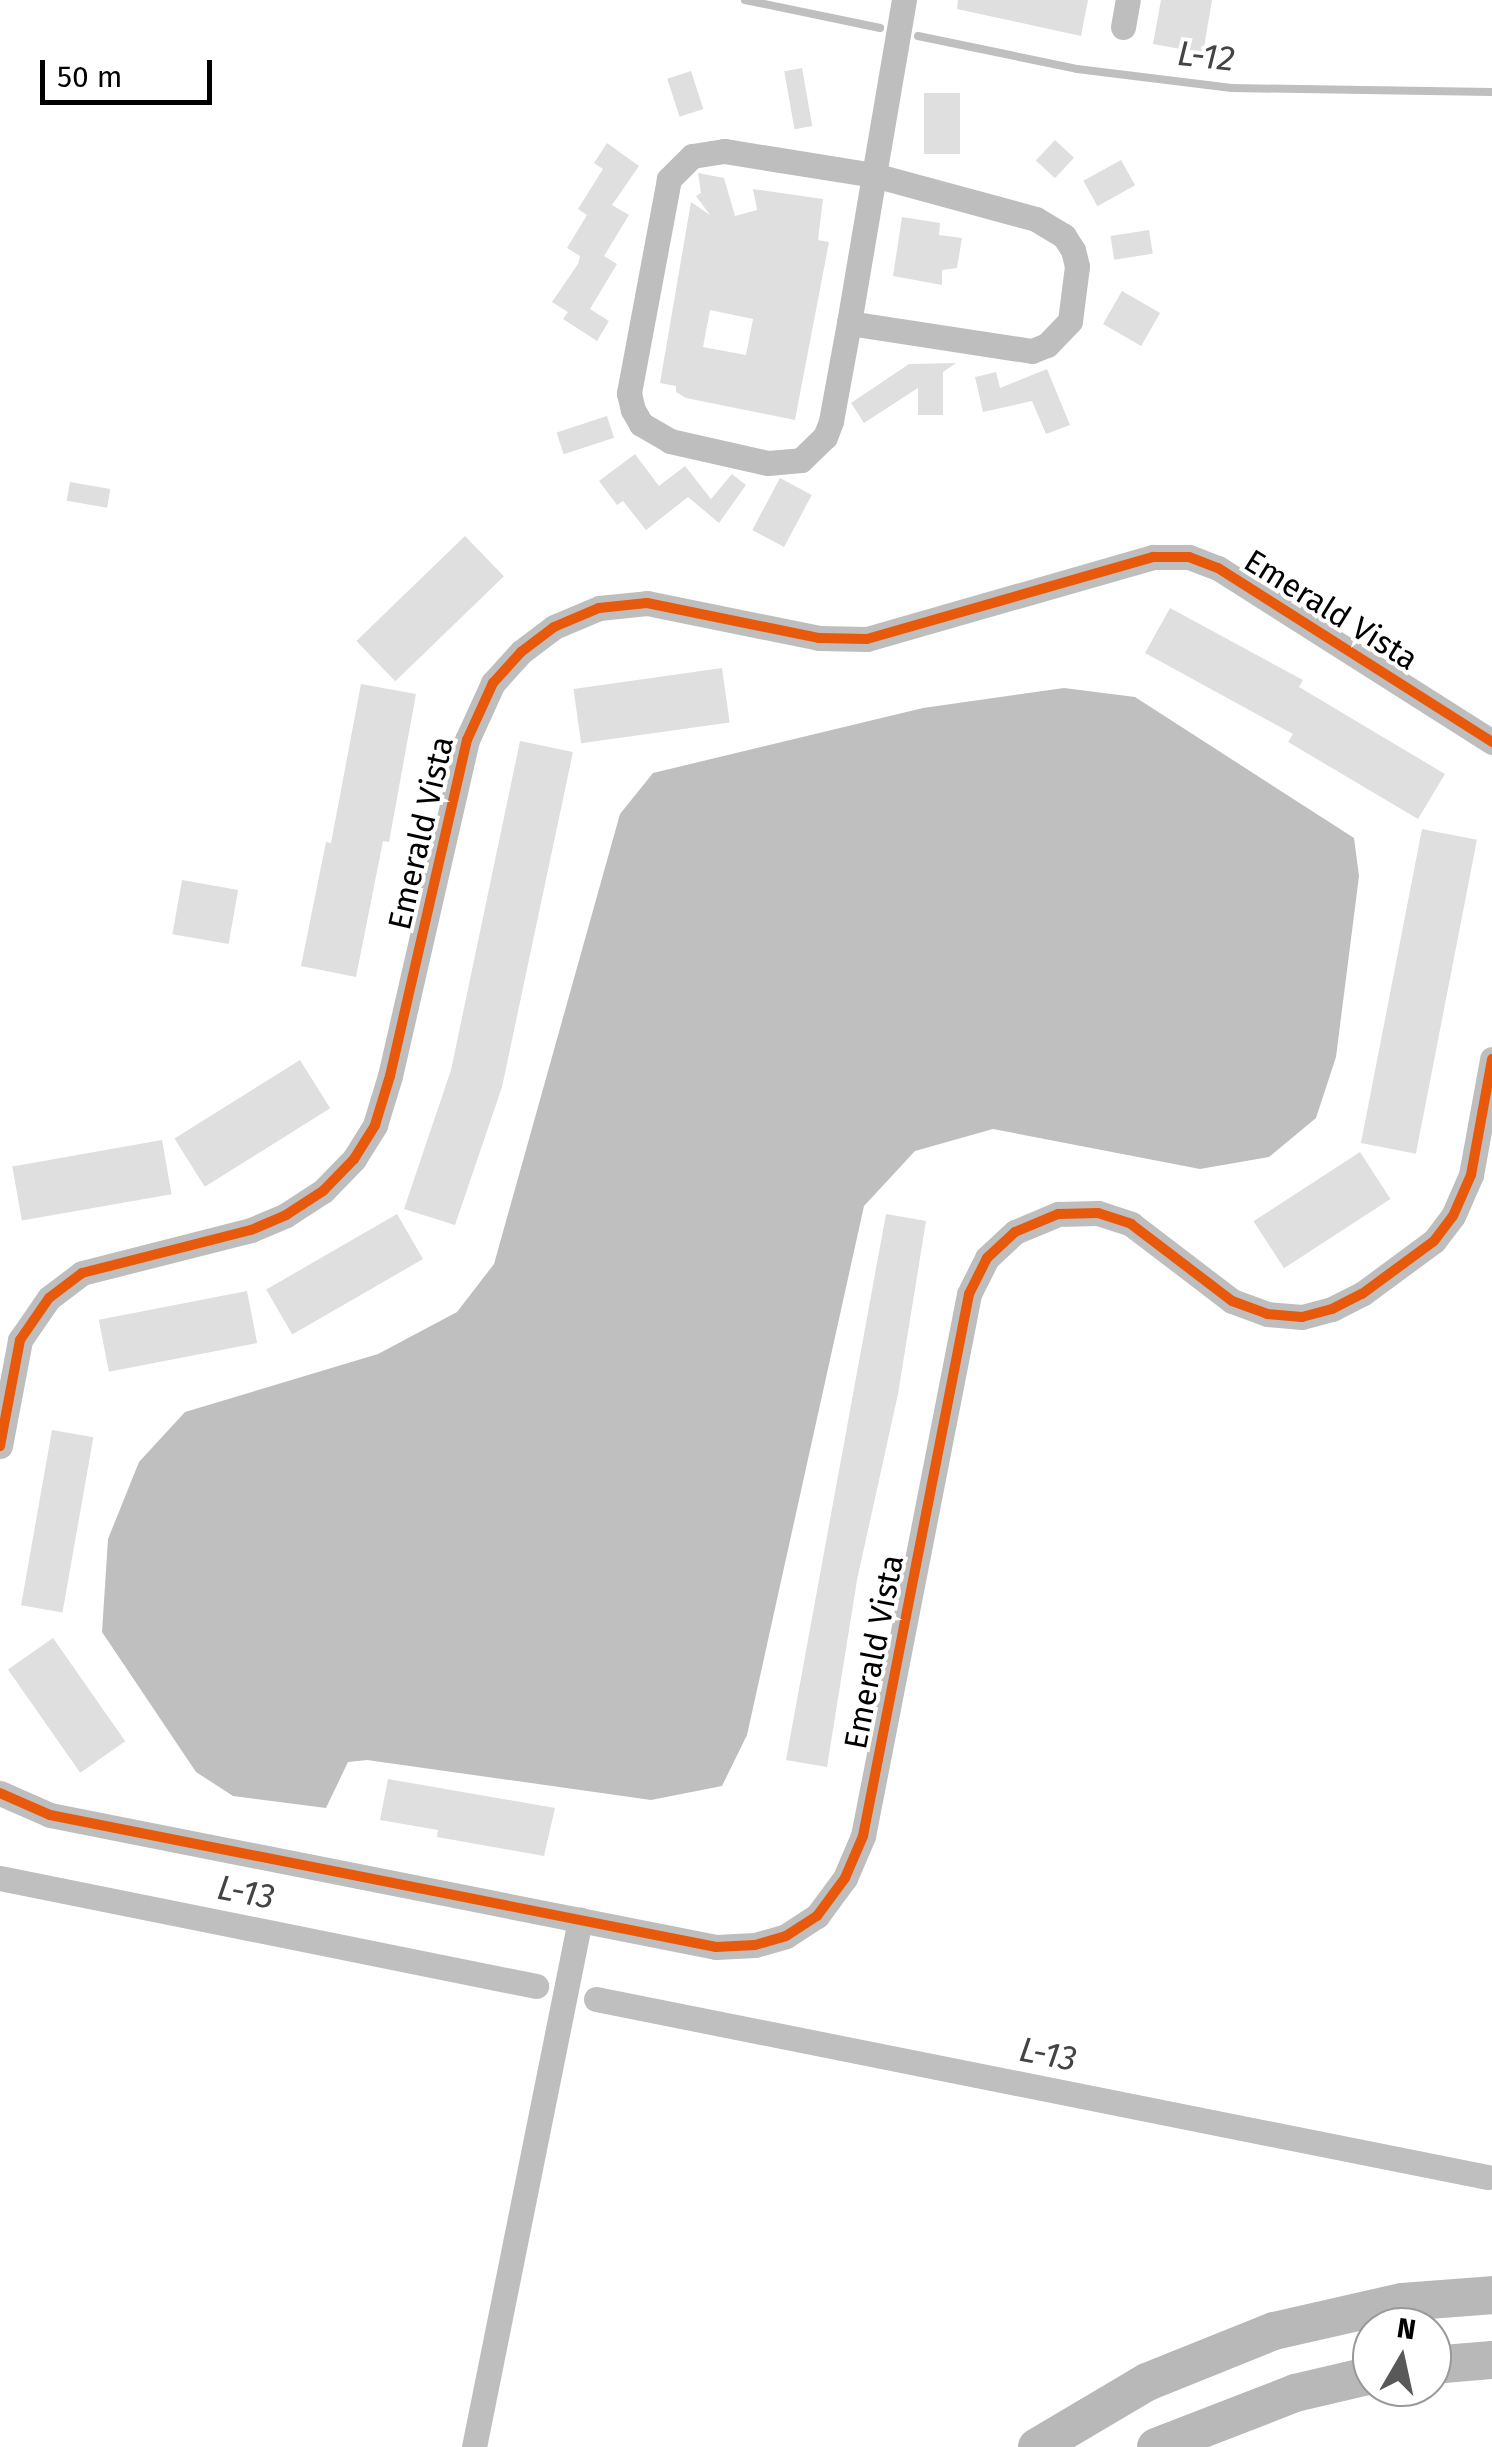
<!DOCTYPE html>
<style>
body{margin:0}
#map{position:relative;width:1492px;height:2447px;overflow:hidden;background:#fff;font-family:"Fira Sans",sans-serif}
div>[style]{position:absolute}
.water>*{inset:0;background:#bfbfbf}
.stream>*{height:8px;margin:-4px;padding:0 4px;transform-origin:4px;border-radius:4px;background:#bfbfbf}
.canal>*{height:25px;margin:-12.5px;padding:0 12.5px;transform-origin:12.5px;border-radius:12.5px;background:#bfbfbf}
.building>*{inset:0;background:#dfdfdf;transform-origin:0 0}
.street>*{height:25px;margin:-12.5px;padding:0 12.5px;transform-origin:12.5px;border-radius:12.5px;background:#bebebe}
.secondary>*{height:38px;margin:-19px;padding:0 19px;transform-origin:19px;border-radius:19px;background:#b8b8b8}
.cycleway>*{height:10px;margin:-5px;padding:0 5px;transform-origin:5px;border-radius:5px;background:#e8590c}
span{translate:-50% -50%;white-space:nowrap;text-align:center;line-height:1.15;-webkit-text-stroke:8px #fff;paint-order:stroke}
.street-label{font-size:32px;color:#000}
.water-label{font-size:35px;color:#444;font-style:italic}
.north{position:absolute;left:1352px;top:2307px;width:100px;height:100px;box-sizing:border-box;background:#fff;border:2px solid #999;border-radius:50%;rotate:9deg;font-size:28px;font-weight:700;line-height:40px;text-align:center;color:#000}
.north::after{content:'';display:block;margin:auto;width:35px;height:45px;background:#595959;clip-path:polygon(50% 0,100% 100%,50% 72%,0 100%)}
.scale{position:absolute;left:40px;top:60px;width:172px;height:45px;box-sizing:border-box;border:5px solid #000;border-top:0;padding-left:12px;font-size:30px;line-height:35px;white-space:nowrap;color:#000;-webkit-text-stroke:8px #fff;paint-order:stroke}
</style>
<div id="map">
<div class="water">
<i style="clip-path:polygon(1064px 688px,1135px 697px,1354px 838px,1359px 876px,1336px 1057px,1316px 1118px,1269px 1157px,1200px 1169px,993px 1129px,915px 1151px,864px 1206px,747px 1735px,722px 1786px,651px 1800px,367px 1760px,348px 1762px,326px 1808px,233px 1796px,196px 1772px,102px 1632px,108px 1539px,139px 1462px,185px 1412px,378px 1354px,457px 1312px,494px 1264px,620px 814px,653px 773px,923px 708px)"></i>
</div>
<div class="stream">
<i style="left:745px;top:0;width:138px;rotate:11.7deg"></i>
<i style="left:918px;top:36px;width:162px;rotate:11.7deg"></i>
<i style="left:1077px;top:69px;width:156px;rotate:7deg"></i>
<i style="left:1232px;top:88px;width:260px;rotate:0.9deg"></i>
</div>
<div class="canal">
<i style="left:0;top:1878px;width:547px;rotate:11.39deg"></i>
<i style="left:596px;top:1999px;width:909px;rotate:11.3deg"></i>
</div>
<div class="building">
<i style="clip-path:polygon(958px 0,1088px 0,1081px 36px,957px 9px)"></i>
<i style="clip-path:polygon(1161px 0,1212px 0,1203px 53px,1153px 44px)"></i>
<i style="left:802px;top:68px;width:59px;height:18px;rotate:80deg"></i>
<i style="left:691px;top:71px;width:40px;height:25px;rotate:72deg"></i>
<i style="left:924px;top:93px;width:36px;height:61px"></i>
<i style="left:1055px;top:140px;width:26px;height:28px;rotate:43deg"></i>
<i style="clip-path:polygon(607px 143px,639px 166px,612px 205px,629px 215px,604px 256px,617px 264px,590px 309px,609px 321px,597px 341px,563px 319px,568px 312px,552px 302px,578px 264px,580px 256px,567px 248px,587px 215px,578px 209px,603px 169px,594px 163px)"></i>
<i style="left:1121px;top:160px;width:29px;height:43px;rotate:61deg"></i>
<i style="clip-path:polygon(evenodd,698px 173px,724px 178px,735px 216px,757px 210px,753px 189px,823px 199px,818px 240px,829px 242px,795px 420px,686px 398px,676px 392px,676px 386px,660px 383px,691px 202px,710px 215px,696px 196px,701px 193px,698px 173px,710px 310px,753px 319px,746px 355px,703px 347px,710px 310px)"></i>
<i style="clip-path:polygon(902px 217px,940px 223px,939px 235px,962px 238px,957px 268px,942px 270px,942px 285px,893px 276px)"></i>
<i style="left:1149px;top:230px;width:24px;height:39px;rotate:81deg"></i>
<i style="left:1122px;top:291px;width:44px;height:38px;rotate:30deg"></i>
<i style="clip-path:polygon(956px 363px,943px 372px,943px 415px,918px 415px,918px 388px,864px 423px,851px 403px,909px 364px)"></i>
<i style="clip-path:polygon(1047px 369px,1070px 425px,1046px 434px,1032px 401px,983px 412px,975px 377px,996px 372px,1000px 388px)"></i>
<i style="left:607px;top:416px;width:23px;height:53px;rotate:72deg"></i>
<i style="clip-path:polygon(635px 454px,659px 486px,685px 466px,711px 499px,732px 474px,746px 485px,719px 523px,688px 497px,646px 530px,623px 501px,617px 505px,599px 481px)"></i>
<i style="left:780px;top:478px;width:36px;height:59px;rotate:28deg"></i>
<i style="left:70px;top:482px;width:41px;height:19px;rotate:10deg"></i>
<i style="left:465px;top:536px;width:56px;height:151px;rotate:46deg"></i>
<i style="clip-path:polygon(1170px 608px,1303px 680px,1299px 687px,1445px 774px,1418px 819px,1288px 742px,1293px 734px,1145px 653px)"></i>
<i style="left:722px;top:668px;width:55px;height:150px;rotate:82deg"></i>
<i style="clip-path:polygon(361px 684px,416px 694px,389px 842px,383px 841px,356px 977px,301px 966px,326px 842px,331px 843px)"></i>
<i style="clip-path:polygon(520px 741px,573px 752px,502px 1087px,455px 1225px,404px 1209px,451px 1070px)"></i>
<i style="left:1422px;top:829px;width:56px;height:320px;rotate:11deg"></i>
<i style="left:182px;top:880px;width:57px;height:55px;rotate:10deg"></i>
<i style="left:300px;top:1060px;width:57px;height:148px;rotate:58deg"></i>
<i style="left:162px;top:1140px;width:55px;height:152px;rotate:80deg"></i>
<i style="left:1360px;top:1152px;width:56px;height:127px;rotate:57deg"></i>
<i style="left:397px;top:1214px;width:52px;height:151px;rotate:60deg"></i>
<i style="clip-path:polygon(886px 1214px,926px 1221px,898px 1394px,857px 1580px,827px 1767px,786px 1760px)"></i>
<i style="left:247px;top:1291px;width:53px;height:151px;rotate:79deg"></i>
<i style="left:52px;top:1430px;width:42px;height:178px;rotate:10deg"></i>
<i style="left:53px;top:1638px;width:126px;height:55px;rotate:55deg"></i>
<i style="clip-path:polygon(388px 1779px,555px 1808px,544px 1856px,437px 1837px,438px 1830px,380px 1820px)"></i>
</div>
<div class="street">
<i style="left:1123px;top:27px;width:27px;rotate:-80deg"></i>
<i style="left:849px;top:323px;width:185px;rotate:8.7deg"></i>
<i style="left:1032px;top:351px;width:16px;rotate:-22deg"></i>
<i style="left:1047px;top:345px;width:33px;rotate:-46deg"></i>
<i style="left:1070px;top:321px;width:55px;rotate:-82.7deg"></i>
<i style="left:1077px;top:266px;width:16px;rotate:-104deg"></i>
<i style="left:1073px;top:250px;width:17px;rotate:-123deg"></i>
<i style="left:1064px;top:236px;width:33px;rotate:-149deg"></i>
<i style="left:1036px;top:219px;width:168px;rotate:-164.8deg"></i>
<i style="left:874px;top:175px;width:152px;rotate:-170.9deg"></i>
<i style="left:724px;top:151px;width:32px;rotate:171deg"></i>
<i style="left:692px;top:156px;width:33px;rotate:135deg"></i>
<i style="left:669px;top:179px;width:218px;rotate:100.6deg"></i>
<i style="left:629px;top:393px;width:17px;rotate:77deg"></i>
<i style="left:633px;top:410px;width:16px;rotate:60deg"></i>
<i style="left:641px;top:424px;width:34px;rotate:30deg"></i>
<i style="left:670px;top:441px;width:100px;rotate:12.7deg"></i>
<i style="left:768px;top:463px;width:33px;rotate:-5deg"></i>
<i style="left:801px;top:460px;width:33px;rotate:-44deg"></i>
<i style="left:825px;top:437px;width:17px;rotate:-69deg"></i>
<i style="left:831px;top:421px;width:100px;rotate:-79.6deg"></i>
<i style="left:849px;top:323px;width:150px;rotate:-80.4deg"></i>
<i style="left:874px;top:175px;width:178px;rotate:-80.3deg"></i>
<i style="left:0;top:1446px;width:108px;rotate:-79.3deg"></i>
<i style="left:20px;top:1340px;width:51px;rotate:-55.4deg"></i>
<i style="left:49px;top:1298px;width:41px;rotate:-37.1deg"></i>
<i style="left:82px;top:1273px;width:174px;rotate:-14.3deg"></i>
<i style="left:251px;top:1230px;width:38px;rotate:-23deg"></i>
<i style="left:286px;top:1215px;width:44px;rotate:-33deg"></i>
<i style="left:323px;top:1191px;width:45px;rotate:-45.9deg"></i>
<i style="left:354px;top:1159px;width:40px;rotate:-58deg"></i>
<i style="left:375px;top:1125px;width:51px;rotate:-73deg"></i>
<i style="left:390px;top:1076px;width:345px;rotate:-77.1deg"></i>
<i style="left:467px;top:740px;width:63px;rotate:-65.5deg"></i>
<i style="left:493px;top:683px;width:42px;rotate:-47.9deg"></i>
<i style="left:521px;top:652px;width:41px;rotate:-37.1deg"></i>
<i style="left:554px;top:627px;width:49px;rotate:-22.9deg"></i>
<i style="left:599px;top:608px;width:48px;rotate:-5.9deg"></i>
<i style="left:647px;top:603px;width:176px;rotate:11.5deg"></i>
<i style="left:819px;top:638px;width:48px;rotate:1.2deg"></i>
<i style="left:867px;top:639px;width:298px;rotate:-16deg"></i>
<i style="left:1153px;top:557px;width:36px"></i>
<i style="left:1189px;top:557px;width:31px;rotate:21deg"></i>
<i style="left:1218px;top:568px;width:325px;rotate:32.4deg"></i>
<i style="left:0;top:1793px;width:55px;rotate:23.7deg"></i>
<i style="left:50px;top:1815px;width:679px;rotate:11.21deg"></i>
<i style="left:716px;top:1947px;width:39px;rotate:-3deg"></i>
<i style="left:755px;top:1945px;width:32px;rotate:-16deg"></i>
<i style="left:786px;top:1936px;width:37px;rotate:-33deg"></i>
<i style="left:817px;top:1916px;width:47px;rotate:-53.6deg"></i>
<i style="left:845px;top:1878px;width:46px;rotate:-66.8deg"></i>
<i style="left:863px;top:1836px;width:552px;rotate:-78.93deg"></i>
<i style="left:969px;top:1294px;width:40px;rotate:-63.4deg"></i>
<i style="left:987px;top:1258px;width:38px;rotate:-43deg"></i>
<i style="left:1015px;top:1232px;width:47px;rotate:-22.7deg"></i>
<i style="left:1058px;top:1214px;width:40px;rotate:-1.4deg"></i>
<i style="left:1098px;top:1213px;width:35px;rotate:18deg"></i>
<i style="left:1131px;top:1224px;width:127px;rotate:37.3deg"></i>
<i style="left:1232px;top:1301px;width:37px;rotate:20deg"></i>
<i style="left:1267px;top:1314px;width:35px;rotate:5deg"></i>
<i style="left:1302px;top:1317px;width:31px;rotate:-15deg"></i>
<i style="left:1332px;top:1309px;width:34px;rotate:-27deg"></i>
<i style="left:1362px;top:1294px;width:89px;rotate:-36.4deg"></i>
<i style="left:1434px;top:1241px;width:31px;rotate:-53deg"></i>
<i style="left:1453px;top:1216px;width:45px;rotate:-66.3deg"></i>
<i style="left:1471px;top:1175px;width:118px;rotate:-79.7deg"></i>
<i style="left:474px;top:2447px;width:538px;rotate:-78.63deg"></i>
</div>
<div class="secondary">
<i style="left:1432px;top:2365px;width:60px;rotate:-4.8deg"></i>
<i style="left:1037px;top:2447px;width:128px;rotate:-30.6deg"></i>
<i style="left:1147px;top:2382px;width:137px;rotate:-21.9deg"></i>
<i style="left:1274px;top:2331px;width:131px;rotate:-12.8deg"></i>
<i style="left:1402px;top:2302px;width:90px;rotate:-4.4deg"></i>
<i style="left:1156px;top:2447px;width:149px;rotate:-21.2deg"></i>
<i style="left:1295px;top:2393px;width:79px;rotate:-13.2deg"></i>
</div>
<div class="cycleway">
<i style="left:0;top:1446px;width:108px;rotate:-79.3deg"></i>
<i style="left:20px;top:1340px;width:51px;rotate:-55.4deg"></i>
<i style="left:49px;top:1298px;width:41px;rotate:-37.1deg"></i>
<i style="left:82px;top:1273px;width:174px;rotate:-14.3deg"></i>
<i style="left:251px;top:1230px;width:38px;rotate:-23deg"></i>
<i style="left:286px;top:1215px;width:44px;rotate:-33deg"></i>
<i style="left:323px;top:1191px;width:45px;rotate:-45.9deg"></i>
<i style="left:354px;top:1159px;width:40px;rotate:-58deg"></i>
<i style="left:375px;top:1125px;width:51px;rotate:-73deg"></i>
<i style="left:390px;top:1076px;width:345px;rotate:-77.1deg"></i>
<i style="left:467px;top:740px;width:63px;rotate:-65.5deg"></i>
<i style="left:493px;top:683px;width:42px;rotate:-47.9deg"></i>
<i style="left:521px;top:652px;width:41px;rotate:-37.1deg"></i>
<i style="left:554px;top:627px;width:49px;rotate:-22.9deg"></i>
<i style="left:599px;top:608px;width:48px;rotate:-5.9deg"></i>
<i style="left:647px;top:603px;width:176px;rotate:11.5deg"></i>
<i style="left:819px;top:638px;width:48px;rotate:1.2deg"></i>
<i style="left:867px;top:639px;width:298px;rotate:-16deg"></i>
<i style="left:1153px;top:557px;width:36px"></i>
<i style="left:1189px;top:557px;width:31px;rotate:21deg"></i>
<i style="left:1218px;top:568px;width:325px;rotate:32.4deg"></i>
<i style="left:0;top:1793px;width:55px;rotate:23.7deg"></i>
<i style="left:50px;top:1815px;width:679px;rotate:11.21deg"></i>
<i style="left:716px;top:1947px;width:39px;rotate:-3deg"></i>
<i style="left:755px;top:1945px;width:32px;rotate:-16deg"></i>
<i style="left:786px;top:1936px;width:37px;rotate:-33deg"></i>
<i style="left:817px;top:1916px;width:47px;rotate:-53.6deg"></i>
<i style="left:845px;top:1878px;width:46px;rotate:-66.8deg"></i>
<i style="left:863px;top:1836px;width:552px;rotate:-78.93deg"></i>
<i style="left:969px;top:1294px;width:40px;rotate:-63.4deg"></i>
<i style="left:987px;top:1258px;width:38px;rotate:-43deg"></i>
<i style="left:1015px;top:1232px;width:47px;rotate:-22.7deg"></i>
<i style="left:1058px;top:1214px;width:40px;rotate:-1.4deg"></i>
<i style="left:1098px;top:1213px;width:35px;rotate:18deg"></i>
<i style="left:1131px;top:1224px;width:127px;rotate:37.3deg"></i>
<i style="left:1232px;top:1301px;width:37px;rotate:20deg"></i>
<i style="left:1267px;top:1314px;width:35px;rotate:5deg"></i>
<i style="left:1302px;top:1317px;width:31px;rotate:-15deg"></i>
<i style="left:1332px;top:1309px;width:34px;rotate:-27deg"></i>
<i style="left:1362px;top:1294px;width:89px;rotate:-36.4deg"></i>
<i style="left:1434px;top:1241px;width:31px;rotate:-53deg"></i>
<i style="left:1453px;top:1216px;width:45px;rotate:-66.3deg"></i>
<i style="left:1471px;top:1175px;width:118px;rotate:-79.7deg"></i>
</div>
<div class="street-label">
<span style="left:1331px;top:610px;rotate:32deg">Emerald Vista</span>
<span style="left:421px;top:833px;rotate:-77deg">Emerald Vista</span>
<span style="left:874px;top:1652px;rotate:-79deg">Emerald Vista</span>
</div>
<div class="water-label">
<span style="left:1206px;top:56px;rotate:6deg">L-12</span>
<span style="left:246px;top:1892px;rotate:11deg">L-13</span>
<span style="left:1048px;top:2054px;rotate:11deg">L-13</span>
</div>
<div class="north">N</div>
<div class="scale">50 m</div>
</div>
